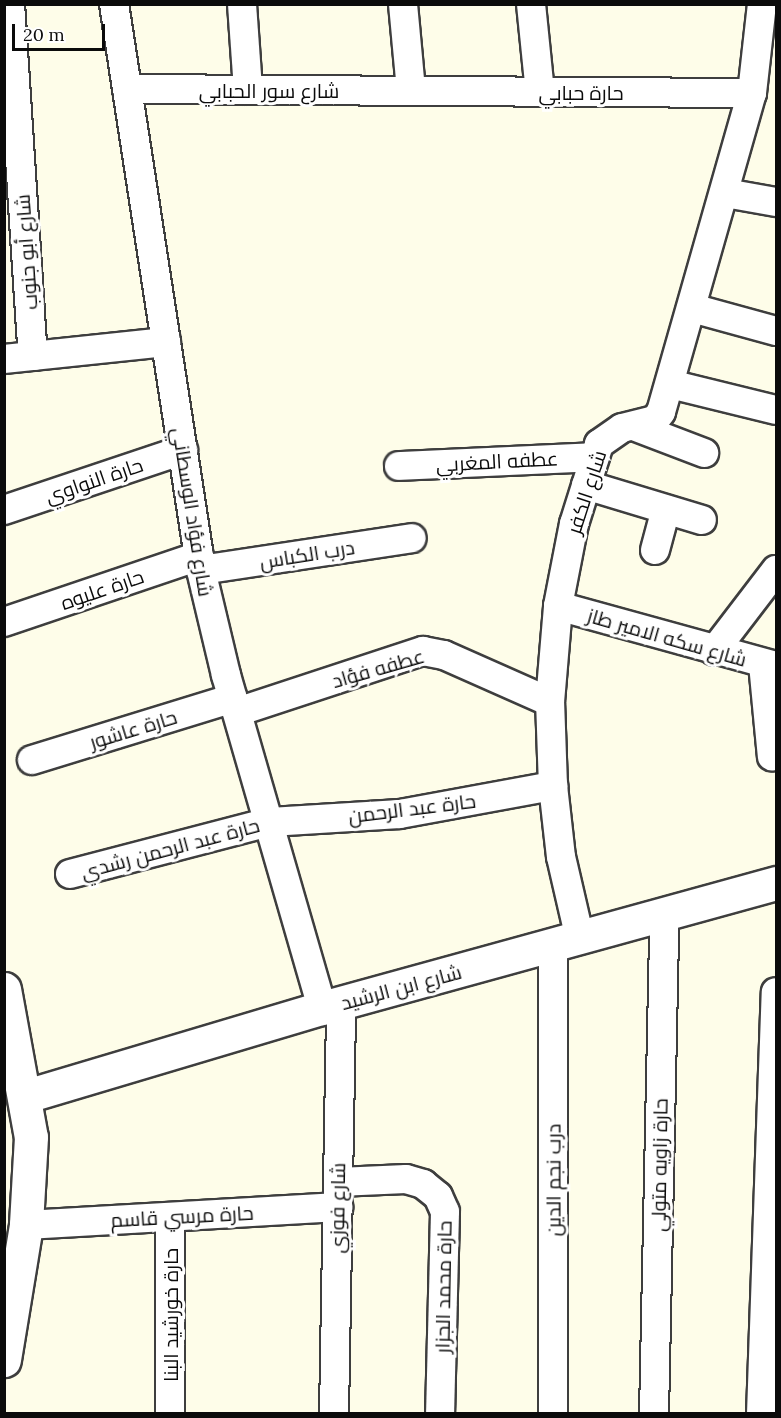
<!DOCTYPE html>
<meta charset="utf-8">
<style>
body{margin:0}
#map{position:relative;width:781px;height:1418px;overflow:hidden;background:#fefde9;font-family:Lora,Cairo,serif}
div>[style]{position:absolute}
.roads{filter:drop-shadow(2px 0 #3e3e3e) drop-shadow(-2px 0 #3e3e3e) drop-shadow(0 2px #3e3e3e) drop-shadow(0 -2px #3e3e3e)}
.minor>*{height:28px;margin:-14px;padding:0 14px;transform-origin:14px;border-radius:14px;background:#fff}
.tertiary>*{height:33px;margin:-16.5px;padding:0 16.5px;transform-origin:16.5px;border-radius:16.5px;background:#fff}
span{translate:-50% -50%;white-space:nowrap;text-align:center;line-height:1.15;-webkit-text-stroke:6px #fff;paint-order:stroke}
.street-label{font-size:20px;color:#0b0b0b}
.frame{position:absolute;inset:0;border:6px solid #0b0b0b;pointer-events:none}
.scale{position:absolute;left:12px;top:24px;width:93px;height:27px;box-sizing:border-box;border:3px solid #0b0b0b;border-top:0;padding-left:8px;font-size:18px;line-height:21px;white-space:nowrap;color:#0b0b0b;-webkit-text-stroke:4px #fff;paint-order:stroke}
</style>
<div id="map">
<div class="roads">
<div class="minor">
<i style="left:10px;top:4px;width:353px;rotate:86.3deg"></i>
<i style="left:114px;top:4px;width:573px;rotate:81.26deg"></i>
<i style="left:201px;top:570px;width:108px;rotate:76.6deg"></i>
<i style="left:226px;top:675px;width:347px;rotate:73.9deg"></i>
<i style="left:242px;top:4px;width:86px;rotate:86deg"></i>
<i style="left:403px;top:4px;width:87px;rotate:84.7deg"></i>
<i style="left:531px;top:4px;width:88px;rotate:84.2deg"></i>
<i style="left:127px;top:89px;width:625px;rotate:0.37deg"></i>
<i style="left:725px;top:193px;width:52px;rotate:10deg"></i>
<i style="left:692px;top:308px;width:87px;rotate:15.3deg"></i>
<i style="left:4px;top:359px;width:163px;rotate:-6deg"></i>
<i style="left:670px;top:384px;width:109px;rotate:13.8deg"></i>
<i style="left:636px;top:427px;width:73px;rotate:20.9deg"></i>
<i style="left:399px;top:466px;width:196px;rotate:-2.6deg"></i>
<i style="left:586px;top:485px;width:121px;rotate:16.8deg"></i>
<i style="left:4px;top:510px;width:189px;rotate:-18.5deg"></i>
<i style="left:655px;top:550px;width:42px;rotate:-75deg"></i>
<i style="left:201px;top:570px;width:213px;rotate:-8.6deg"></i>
<i style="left:558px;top:606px;width:226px;rotate:15.4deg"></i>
<i style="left:4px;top:622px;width:206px;rotate:-18.7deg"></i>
<i style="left:714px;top:651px;width:102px;rotate:-52.6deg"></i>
<i style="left:763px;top:664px;width:93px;rotate:84.5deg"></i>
<i style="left:237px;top:712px;width:196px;rotate:-18.2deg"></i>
<i style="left:423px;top:651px;width:21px;rotate:11deg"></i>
<i style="left:444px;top:655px;width:116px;rotate:23.9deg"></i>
<i style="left:32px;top:760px;width:210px;rotate:-17.1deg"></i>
<i style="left:70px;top:874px;width:207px;rotate:-14.6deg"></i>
<i style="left:270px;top:822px;width:130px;rotate:-3.5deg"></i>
<i style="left:400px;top:814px;width:156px;rotate:-10.4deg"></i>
<i style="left:580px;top:939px;width:84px;rotate:-103deg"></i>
<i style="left:561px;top:857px;width:71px;rotate:-96.4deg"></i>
<i style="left:553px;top:786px;width:84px;rotate:-92deg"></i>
<i style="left:550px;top:702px;width:96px;rotate:-85.2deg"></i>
<i style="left:558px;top:606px;width:84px;rotate:-79deg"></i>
<i style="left:574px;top:524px;width:84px;rotate:-72.6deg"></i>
<i style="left:599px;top:444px;width:28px;rotate:-35deg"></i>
<i style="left:622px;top:428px;width:34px;rotate:-14deg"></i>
<i style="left:655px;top:420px;width:10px;rotate:-53deg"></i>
<i style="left:661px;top:412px;width:332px;rotate:-74.1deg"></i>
<i style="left:752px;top:93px;width:90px;rotate:-83.6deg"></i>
<i style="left:338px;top:1182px;width:68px;rotate:-2.5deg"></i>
<i style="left:406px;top:1179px;width:18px;rotate:16deg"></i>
<i style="left:423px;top:1184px;width:19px;rotate:39deg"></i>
<i style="left:438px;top:1196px;width:17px;rotate:66deg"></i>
<i style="left:445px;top:1212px;width:202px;rotate:91.4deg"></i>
<i style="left:26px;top:1225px;width:313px;rotate:-3.3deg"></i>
<i style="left:170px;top:1414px;width:197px;rotate:-90deg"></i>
<i style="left:334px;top:1414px;width:411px;rotate:-89deg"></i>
<i style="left:553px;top:1414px;width:467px;rotate:-90deg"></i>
<i style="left:654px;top:1414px;width:497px;rotate:-88.8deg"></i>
<i style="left:761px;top:1414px;width:422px;rotate:-88deg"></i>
</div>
<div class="tertiary">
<i style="left:4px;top:989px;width:150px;rotate:79.7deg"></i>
<i style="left:31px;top:1137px;width:88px;rotate:93.3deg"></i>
<i style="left:26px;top:1225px;width:137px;rotate:99.3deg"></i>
<i style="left:26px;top:1096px;width:309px;rotate:-16.6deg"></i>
<i style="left:322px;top:1008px;width:471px;rotate:-15.4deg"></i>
</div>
</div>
<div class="street-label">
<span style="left:269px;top:90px">شارع سور الحبابي</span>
<span style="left:581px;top:92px">حارة حبابي</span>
<span style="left:26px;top:252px;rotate:-94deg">شارع أبو جنوب</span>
<span style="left:497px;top:461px;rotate:-3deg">عطفه المغربي</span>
<span style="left:94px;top:480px;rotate:-19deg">حارة النواوي</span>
<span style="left:586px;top:492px;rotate:-72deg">شارع الكفر</span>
<span style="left:193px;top:512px;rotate:81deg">شارع فؤاد الوسطاني</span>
<span style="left:307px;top:554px;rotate:-9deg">درب الكباس</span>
<span style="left:102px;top:589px;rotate:-19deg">حارة عليوه</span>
<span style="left:667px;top:637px;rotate:16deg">شارع سكه الامير طاز</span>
<span style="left:378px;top:668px;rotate:-16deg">عطفه فؤاد</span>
<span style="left:133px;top:729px;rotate:-17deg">حارة عاشور</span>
<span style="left:412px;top:808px;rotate:-7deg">حارة عبد الرحمن</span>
<span style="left:170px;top:848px;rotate:-15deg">حارة عبد الرحمن رشدي</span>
<span style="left:401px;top:987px;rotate:-15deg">شارع ابن الرشيد</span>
<span style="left:659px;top:1165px;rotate:-89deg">حارة زاويه متولي</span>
<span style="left:553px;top:1180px;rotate:-90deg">درب نجم الدين</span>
<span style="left:337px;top:1208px;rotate:-89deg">شارع فوزي</span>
<span style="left:182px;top:1216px;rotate:-3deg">حارة مرسي قاسم</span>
<span style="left:443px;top:1287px;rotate:-89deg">حارة محمد الجزار</span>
<span style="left:170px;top:1315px;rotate:-90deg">حارة خورشيد البنا</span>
</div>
<div class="frame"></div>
<div class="scale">20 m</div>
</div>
